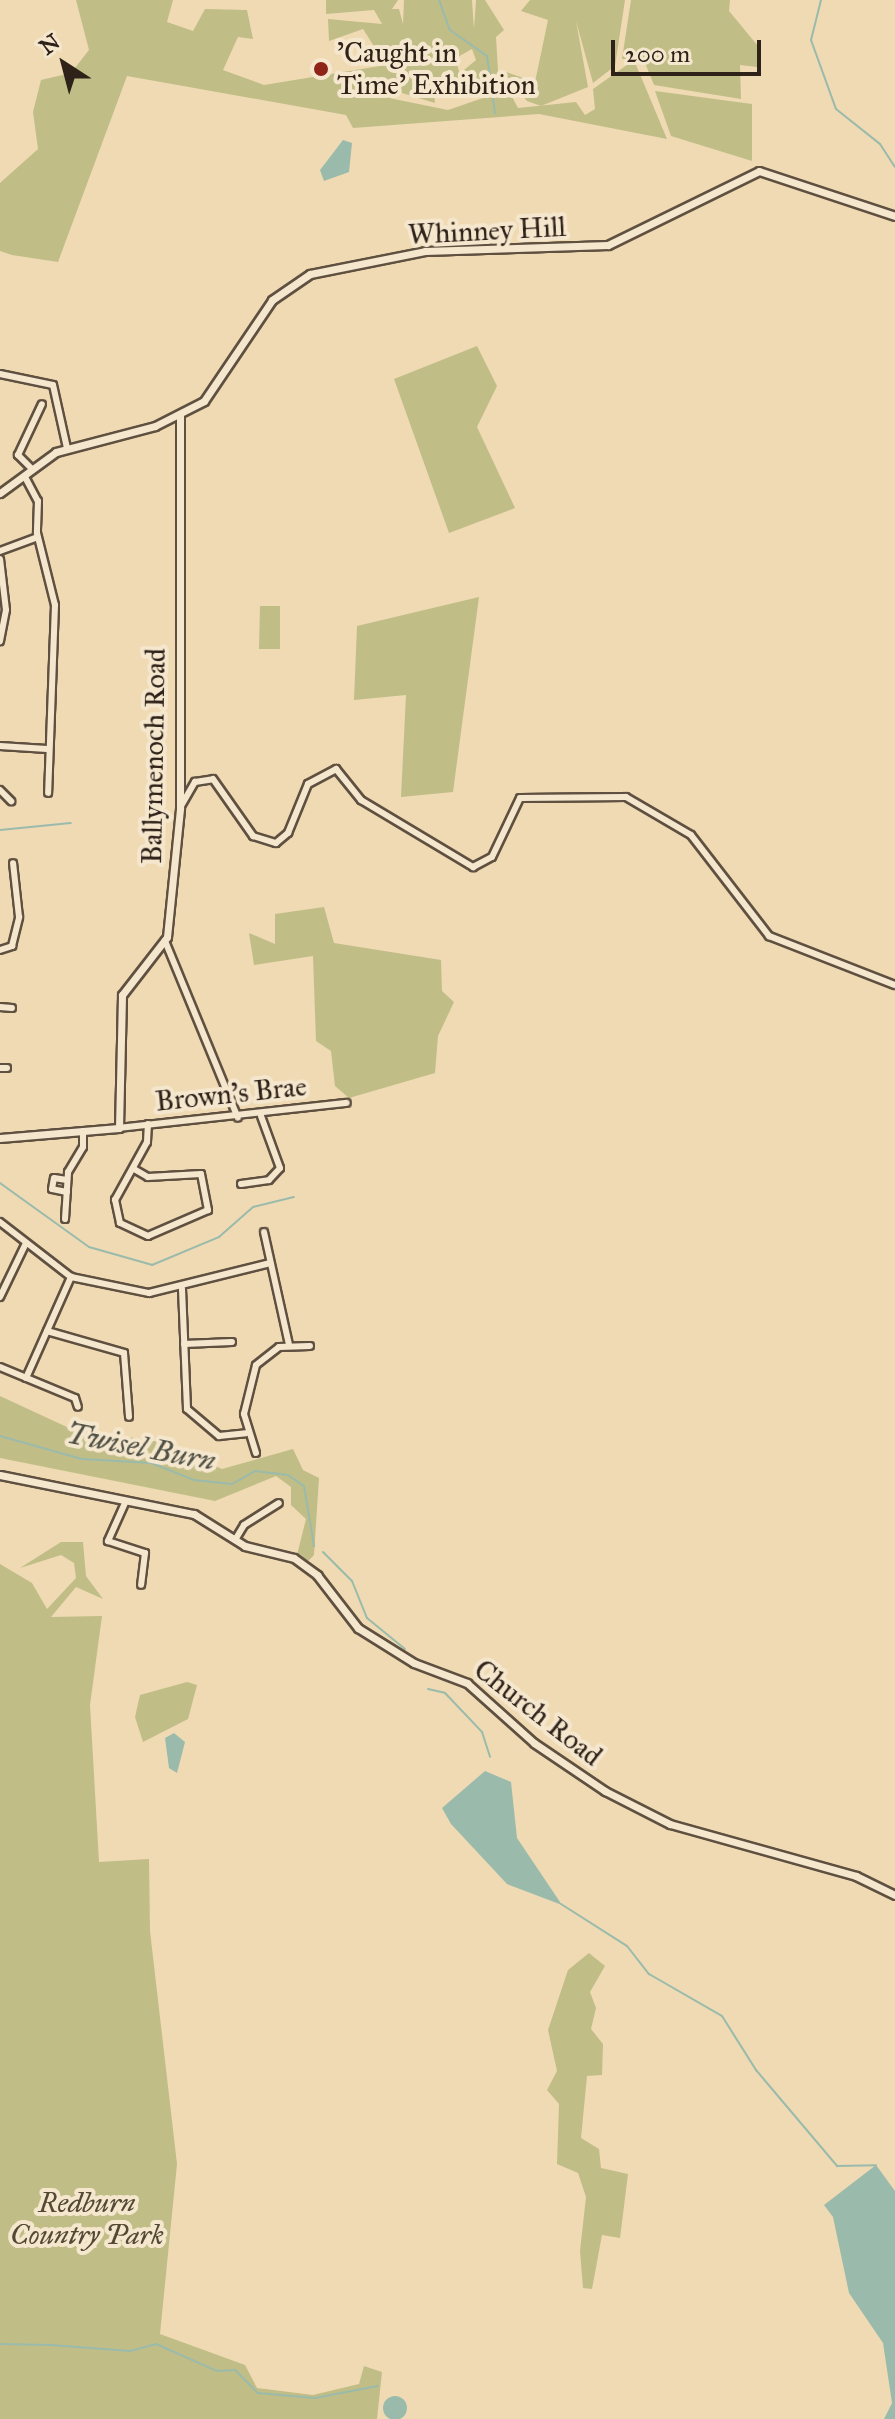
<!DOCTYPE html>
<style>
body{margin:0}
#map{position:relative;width:895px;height:2419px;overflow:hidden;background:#efdab3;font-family:"IM FELL Great Primer",serif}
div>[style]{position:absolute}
.green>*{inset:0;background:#c1bd87}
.water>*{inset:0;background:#9abbab}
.round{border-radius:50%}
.stream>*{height:2px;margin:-1px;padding:0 1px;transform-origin:1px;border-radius:1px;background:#9abbab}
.roads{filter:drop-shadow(2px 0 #5f5040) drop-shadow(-2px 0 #5f5040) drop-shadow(0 2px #5f5040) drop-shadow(0 -2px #5f5040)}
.minor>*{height:6px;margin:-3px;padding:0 3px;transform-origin:3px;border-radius:3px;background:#f5e7ce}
.tertiary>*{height:7px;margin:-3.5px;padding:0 3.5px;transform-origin:3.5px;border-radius:3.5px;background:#f5e7ce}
.dots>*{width:22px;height:22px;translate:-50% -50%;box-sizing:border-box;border:4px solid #f5e7ce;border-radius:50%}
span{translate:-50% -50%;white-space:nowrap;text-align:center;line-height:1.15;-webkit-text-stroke:8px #f5e7ce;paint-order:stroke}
.poi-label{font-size:28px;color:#2f2219}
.left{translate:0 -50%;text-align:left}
.street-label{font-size:28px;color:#2f2219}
.park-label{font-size:28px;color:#544934;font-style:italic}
.water-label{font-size:30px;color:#4f5045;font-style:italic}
.north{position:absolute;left:24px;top:24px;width:80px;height:80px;-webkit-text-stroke:6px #f5e7ce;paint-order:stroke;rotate:324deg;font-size:22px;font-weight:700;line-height:32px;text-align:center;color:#2f2219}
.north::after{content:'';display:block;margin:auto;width:28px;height:36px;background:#2f2219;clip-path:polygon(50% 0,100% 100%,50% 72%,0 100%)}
.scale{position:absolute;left:611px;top:40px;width:150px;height:36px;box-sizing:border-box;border:4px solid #2f2219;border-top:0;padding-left:10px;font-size:24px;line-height:28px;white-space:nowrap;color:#2f2219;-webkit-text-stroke:6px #f5e7ce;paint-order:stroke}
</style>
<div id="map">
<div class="green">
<i style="clip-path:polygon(76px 0,173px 0,167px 22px,193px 31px,205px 9px,247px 10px,253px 39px,238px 37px,223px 70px,264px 85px,386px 65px,363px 29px,329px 41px,328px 19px,382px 24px,374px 10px,326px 14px,326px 0,398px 0,392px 9px,399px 9px,403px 24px,404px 0,472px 0,474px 29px,476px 0,485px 0,504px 30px,496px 37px,498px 71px,490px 87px,479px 95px,468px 84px,464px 70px,476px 60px,472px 49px,456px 58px,437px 46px,457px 64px,464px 89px,434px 93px,435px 103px,402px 93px,396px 81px,389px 98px,448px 110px,483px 98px,502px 78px,518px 108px,576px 102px,585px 115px,595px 109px,593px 89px,634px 60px,667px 139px,539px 114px,353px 128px,346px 115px,127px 76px,58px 262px,12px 255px,0 251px,0 183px,38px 149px,33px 112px,41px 80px,71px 73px,89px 50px)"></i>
<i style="clip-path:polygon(530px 0,625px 0,615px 66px,593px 83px,576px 21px,588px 87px,541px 106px,527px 101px,503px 71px,535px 82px,548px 20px,521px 11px)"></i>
<i style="clip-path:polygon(631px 0,730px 0,729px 11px,758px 46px,757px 67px,740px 65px,741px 99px,654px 85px,643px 58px,622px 59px)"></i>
<i style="clip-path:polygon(655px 91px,752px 104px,752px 161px,671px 136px)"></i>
<i style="clip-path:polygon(477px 346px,497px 386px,477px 427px,515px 508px,449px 533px,394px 379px)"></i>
<i style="clip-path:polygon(479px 597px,453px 792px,401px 797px,406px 695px,354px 700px,357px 626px)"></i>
<i style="clip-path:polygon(260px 606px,280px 606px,280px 649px,259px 649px)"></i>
<i style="clip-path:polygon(324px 907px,334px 943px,441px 960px,442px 991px,454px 1002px,438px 1036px,435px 1073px,349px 1098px,335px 1086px,331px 1051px,316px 1041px,313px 956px,254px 965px,249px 933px,275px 944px,275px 914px)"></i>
<i style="clip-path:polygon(0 1396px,69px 1428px,161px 1442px,222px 1469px,293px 1449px,303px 1470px,319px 1478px,314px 1555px,308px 1561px,297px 1555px,306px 1519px,291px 1505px,291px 1487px,276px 1476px,215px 1501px,0 1458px)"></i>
<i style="clip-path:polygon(61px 1542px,83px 1542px,86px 1576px,103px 1599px,76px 1587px,51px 1617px,102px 1616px,90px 1705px,99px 1862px,149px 1859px,150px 1931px,177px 2164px,160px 2334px,245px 2365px,257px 2388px,313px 2395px,359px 2384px,364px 2366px,382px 2372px,377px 2419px,0 2419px,0 1564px,32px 1583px,47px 1609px,76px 1578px,74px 1563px,61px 1555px,20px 1568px)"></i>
<i style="clip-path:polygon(187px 1682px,197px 1685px,188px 1719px,143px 1742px,135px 1717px,140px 1695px)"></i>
<i style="clip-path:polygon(589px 1953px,605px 1966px,590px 1992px,596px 2008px,591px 2029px,603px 2044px,602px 2075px,587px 2076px,581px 2138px,599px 2149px,601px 2168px,628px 2174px,620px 2238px,602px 2235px,592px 2289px,583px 2288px,580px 2251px,586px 2197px,578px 2173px,557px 2164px,559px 2104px,547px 2090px,557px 2071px,548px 2030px,568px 1970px)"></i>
</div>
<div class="water">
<i style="clip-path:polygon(343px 140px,352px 143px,349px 172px,324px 181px,320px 170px)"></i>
<i style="clip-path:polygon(174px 1733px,185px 1742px,177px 1773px,169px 1768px,165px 1738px)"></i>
<i style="clip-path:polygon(485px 1771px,511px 1782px,517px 1838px,562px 1905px,507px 1884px,451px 1824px,442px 1808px)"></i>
<i style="clip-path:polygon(876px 2165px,895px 2191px,895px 2419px,884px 2419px,892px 2403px,883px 2343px,849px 2293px,833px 2217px,824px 2205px)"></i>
<i class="round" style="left:383px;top:2396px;width:24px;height:24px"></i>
</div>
<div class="stream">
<i style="left:439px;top:0;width:32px;rotate:70deg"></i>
<i style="left:450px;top:30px;width:45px;rotate:35.1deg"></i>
<i style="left:487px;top:56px;width:58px;rotate:82deg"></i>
<i style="left:821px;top:0;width:41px;rotate:104deg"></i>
<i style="left:811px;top:40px;width:73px;rotate:70.1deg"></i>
<i style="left:836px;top:109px;width:56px;rotate:38.5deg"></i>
<i style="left:880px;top:144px;width:27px;rotate:57deg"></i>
<i style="left:0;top:830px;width:71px;rotate:-5.6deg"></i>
<i style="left:0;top:1183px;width:110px;rotate:35.7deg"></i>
<i style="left:89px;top:1247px;width:66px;rotate:15.9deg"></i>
<i style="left:152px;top:1265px;width:73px;rotate:-22.7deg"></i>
<i style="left:219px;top:1237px;width:45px;rotate:-41.4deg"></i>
<i style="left:253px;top:1207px;width:42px;rotate:-13.7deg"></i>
<i style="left:0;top:1436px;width:85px;rotate:15.7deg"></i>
<i style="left:82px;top:1459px;width:69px;rotate:3.3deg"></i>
<i style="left:151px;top:1463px;width:46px;rotate:21.6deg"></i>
<i style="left:194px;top:1480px;width:38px;rotate:6deg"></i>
<i style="left:232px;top:1484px;width:26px;rotate:-29deg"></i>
<i style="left:255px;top:1471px;width:33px;rotate:7deg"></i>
<i style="left:288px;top:1475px;width:19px;rotate:35deg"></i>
<i style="left:304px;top:1486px;width:61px;rotate:80.5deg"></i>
<i style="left:323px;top:1552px;width:41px;rotate:45deg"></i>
<i style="left:352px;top:1581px;width:40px;rotate:68deg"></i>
<i style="left:367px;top:1618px;width:49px;rotate:39.2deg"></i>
<i style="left:428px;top:1689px;width:17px;rotate:13deg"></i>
<i style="left:445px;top:1693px;width:54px;rotate:46.5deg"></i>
<i style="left:482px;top:1732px;width:26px;rotate:72deg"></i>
<i style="left:561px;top:1904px;width:78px;rotate:32.5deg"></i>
<i style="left:627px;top:1946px;width:36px;rotate:52deg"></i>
<i style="left:649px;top:1974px;width:84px;rotate:29.9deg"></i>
<i style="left:722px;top:2016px;width:64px;rotate:57.8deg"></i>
<i style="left:756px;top:2070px;width:126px;rotate:49.8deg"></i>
<i style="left:837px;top:2166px;width:39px;rotate:-1deg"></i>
<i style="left:0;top:2344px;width:50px;rotate:1.1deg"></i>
<i style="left:51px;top:2345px;width:79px;rotate:4.3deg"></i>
<i style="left:130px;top:2351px;width:27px;rotate:-15deg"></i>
<i style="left:156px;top:2344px;width:67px;rotate:23.9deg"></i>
<i style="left:217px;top:2371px;width:18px;rotate:-3deg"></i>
<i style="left:235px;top:2370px;width:33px;rotate:45deg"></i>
<i style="left:258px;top:2393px;width:57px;rotate:5deg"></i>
<i style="left:315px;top:2398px;width:64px;rotate:-10.8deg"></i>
</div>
<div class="roads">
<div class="minor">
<i style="left:0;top:374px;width:54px;rotate:11.7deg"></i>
<i style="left:53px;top:385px;width:65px;rotate:77.5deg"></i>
<i style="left:32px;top:469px;width:20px;rotate:-135deg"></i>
<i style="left:18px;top:455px;width:56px;rotate:-64.8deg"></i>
<i style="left:25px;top:477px;width:27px;rotate:62deg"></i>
<i style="left:38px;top:501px;width:32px;rotate:92deg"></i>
<i style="left:37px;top:533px;width:74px;rotate:76deg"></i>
<i style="left:55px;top:605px;width:188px;rotate:92.1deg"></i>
<i style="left:0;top:551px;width:40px;rotate:-20.2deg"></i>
<i style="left:0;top:559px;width:51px;rotate:83.3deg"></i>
<i style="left:6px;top:610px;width:32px;rotate:101deg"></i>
<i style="left:0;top:746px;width:47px;rotate:3.7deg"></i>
<i style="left:0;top:790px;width:16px;rotate:45deg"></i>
<i style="left:181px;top:806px;width:28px;rotate:-60deg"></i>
<i style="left:195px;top:782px;width:18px;rotate:-9deg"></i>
<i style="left:213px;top:779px;width:70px;rotate:54.9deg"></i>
<i style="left:253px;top:836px;width:24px;rotate:17deg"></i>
<i style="left:276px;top:843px;width:16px;rotate:-40deg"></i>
<i style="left:288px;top:833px;width:53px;rotate:-67.8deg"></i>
<i style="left:308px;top:784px;width:32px;rotate:-28deg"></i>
<i style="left:336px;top:769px;width:40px;rotate:51deg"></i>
<i style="left:361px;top:800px;width:131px;rotate:30.9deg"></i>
<i style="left:473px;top:867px;width:21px;rotate:-28deg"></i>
<i style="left:492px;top:857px;width:65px;rotate:-64.6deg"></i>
<i style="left:520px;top:798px;width:106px;rotate:-0.5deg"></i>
<i style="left:626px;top:797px;width:75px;rotate:30.3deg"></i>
<i style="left:691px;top:835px;width:128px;rotate:52.3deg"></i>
<i style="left:769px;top:936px;width:135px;rotate:21.3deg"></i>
<i style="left:165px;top:941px;width:191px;rotate:67.6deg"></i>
<i style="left:0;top:950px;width:13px;rotate:-18deg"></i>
<i style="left:12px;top:946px;width:30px;rotate:-76deg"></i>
<i style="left:19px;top:917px;width:54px;rotate:-96.3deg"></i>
<i style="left:0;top:1007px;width:12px;rotate:5deg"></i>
<i style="left:0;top:1068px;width:7px"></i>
<i style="left:119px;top:1128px;width:229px;rotate:-6.3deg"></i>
<i style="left:134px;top:1169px;width:16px;rotate:30deg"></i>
<i style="left:148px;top:1177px;width:53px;rotate:-3.2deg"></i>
<i style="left:201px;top:1174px;width:37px;rotate:79deg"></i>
<i style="left:208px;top:1210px;width:65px;rotate:156.6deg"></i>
<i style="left:148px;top:1236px;width:31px;rotate:-155deg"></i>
<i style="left:120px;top:1223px;width:24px;rotate:-102deg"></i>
<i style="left:115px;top:1200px;width:66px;rotate:-61.1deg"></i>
<i style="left:147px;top:1142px;width:18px;rotate:-87deg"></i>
<i style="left:241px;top:1184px;width:28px;rotate:-8deg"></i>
<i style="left:269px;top:1180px;width:16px;rotate:-47deg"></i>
<i style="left:280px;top:1168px;width:55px;rotate:-110.1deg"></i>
<i style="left:67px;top:1192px;width:15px;rotate:-169deg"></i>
<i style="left:52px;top:1189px;width:11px;rotate:-80deg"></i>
<i style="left:54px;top:1178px;width:13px;rotate:9deg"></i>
<i style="left:65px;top:1219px;width:47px;rotate:-86.3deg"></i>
<i style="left:68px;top:1172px;width:29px;rotate:-59deg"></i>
<i style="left:83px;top:1147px;width:16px;rotate:-90deg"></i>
<i style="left:0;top:1222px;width:90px;rotate:37.8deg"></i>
<i style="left:71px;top:1277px;width:80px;rotate:11.6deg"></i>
<i style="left:149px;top:1293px;width:125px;rotate:-13.9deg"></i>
<i style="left:264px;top:1232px;width:116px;rotate:77.5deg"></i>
<i style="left:182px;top:1289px;width:120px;rotate:87.6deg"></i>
<i style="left:187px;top:1409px;width:42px;rotate:40.2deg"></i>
<i style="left:219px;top:1436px;width:27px;rotate:-6deg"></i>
<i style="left:0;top:1297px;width:60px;rotate:-64.3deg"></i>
<i style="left:47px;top:1331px;width:80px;rotate:15.9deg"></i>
<i style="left:124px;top:1353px;width:64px;rotate:85.5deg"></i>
<i style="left:184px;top:1344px;width:48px;rotate:-2.4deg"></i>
<i style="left:0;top:1367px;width:81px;rotate:22.5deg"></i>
<i style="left:75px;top:1398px;width:9px;rotate:72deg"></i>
<i style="left:26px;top:1378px;width:111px;rotate:-66deg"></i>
<i style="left:256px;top:1453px;width:41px;rotate:-107.1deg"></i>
<i style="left:244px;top:1414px;width:50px;rotate:-76.2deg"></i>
<i style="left:256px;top:1365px;width:29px;rotate:-38deg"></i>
<i style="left:279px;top:1347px;width:31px;rotate:-2deg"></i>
<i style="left:125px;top:1503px;width:42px;rotate:114.1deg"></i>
<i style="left:108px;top:1541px;width:39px;rotate:18deg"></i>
<i style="left:145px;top:1553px;width:32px;rotate:97deg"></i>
<i style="left:235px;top:1540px;width:17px;rotate:-59deg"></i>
<i style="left:244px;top:1525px;width:41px;rotate:-32.2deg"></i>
</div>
<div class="tertiary">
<i style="left:0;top:493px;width:69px;rotate:-36.2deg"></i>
<i style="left:56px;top:452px;width:102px;rotate:-14.7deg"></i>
<i style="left:155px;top:426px;width:55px;rotate:-27deg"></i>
<i style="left:204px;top:401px;width:122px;rotate:-56deg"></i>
<i style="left:272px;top:300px;width:46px;rotate:-34.4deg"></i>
<i style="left:310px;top:274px;width:117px;rotate:-11.3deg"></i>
<i style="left:425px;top:251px;width:183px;rotate:-1.9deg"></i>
<i style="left:608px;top:245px;width:168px;rotate:-26.1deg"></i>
<i style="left:759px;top:171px;width:143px;rotate:18.3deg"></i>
<i style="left:0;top:1138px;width:119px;rotate:-4.8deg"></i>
<i style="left:119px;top:1128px;width:133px;rotate:-88.7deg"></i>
<i style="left:122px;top:995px;width:73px;rotate:-52.2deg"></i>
<i style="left:167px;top:937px;width:130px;rotate:-84.2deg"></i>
<i style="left:180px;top:808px;width:393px;rotate:-90deg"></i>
<i style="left:0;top:1475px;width:198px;rotate:11.4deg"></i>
<i style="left:194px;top:1514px;width:60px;rotate:32.1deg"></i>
<i style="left:245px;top:1546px;width:50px;rotate:13.8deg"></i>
<i style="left:294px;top:1558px;width:29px;rotate:36deg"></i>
<i style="left:317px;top:1575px;width:67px;rotate:52.3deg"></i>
<i style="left:358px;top:1628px;width:66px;rotate:32deg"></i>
<i style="left:414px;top:1663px;width:57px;rotate:20.7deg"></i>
<i style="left:467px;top:1683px;width:90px;rotate:41.8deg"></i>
<i style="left:534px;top:1743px;width:86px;rotate:34.1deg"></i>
<i style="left:605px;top:1791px;width:73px;rotate:26.9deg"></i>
<i style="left:670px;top:1824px;width:193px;rotate:15.6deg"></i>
<i style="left:856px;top:1876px;width:43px;rotate:26deg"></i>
</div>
</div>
<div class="dots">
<i style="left:321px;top:69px;background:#8f2418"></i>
</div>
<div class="poi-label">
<span class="left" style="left:337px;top:69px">'Caught in<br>Time' Exhibition</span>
</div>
<div class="street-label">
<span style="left:487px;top:231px;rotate:-3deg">Whinney Hill</span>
<span style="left:154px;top:756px;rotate:-89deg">Ballymenoch Road</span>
<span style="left:231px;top:1094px;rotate:-6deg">Brown's Brae</span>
<span style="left:538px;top:1713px;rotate:38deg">Church Road</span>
</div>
<div class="park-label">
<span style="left:87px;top:2219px">Redburn<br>Country Park</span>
</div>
<div class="water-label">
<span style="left:141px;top:1447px;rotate:11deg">Twisel Burn</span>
</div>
<div class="north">N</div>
<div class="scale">200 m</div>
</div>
